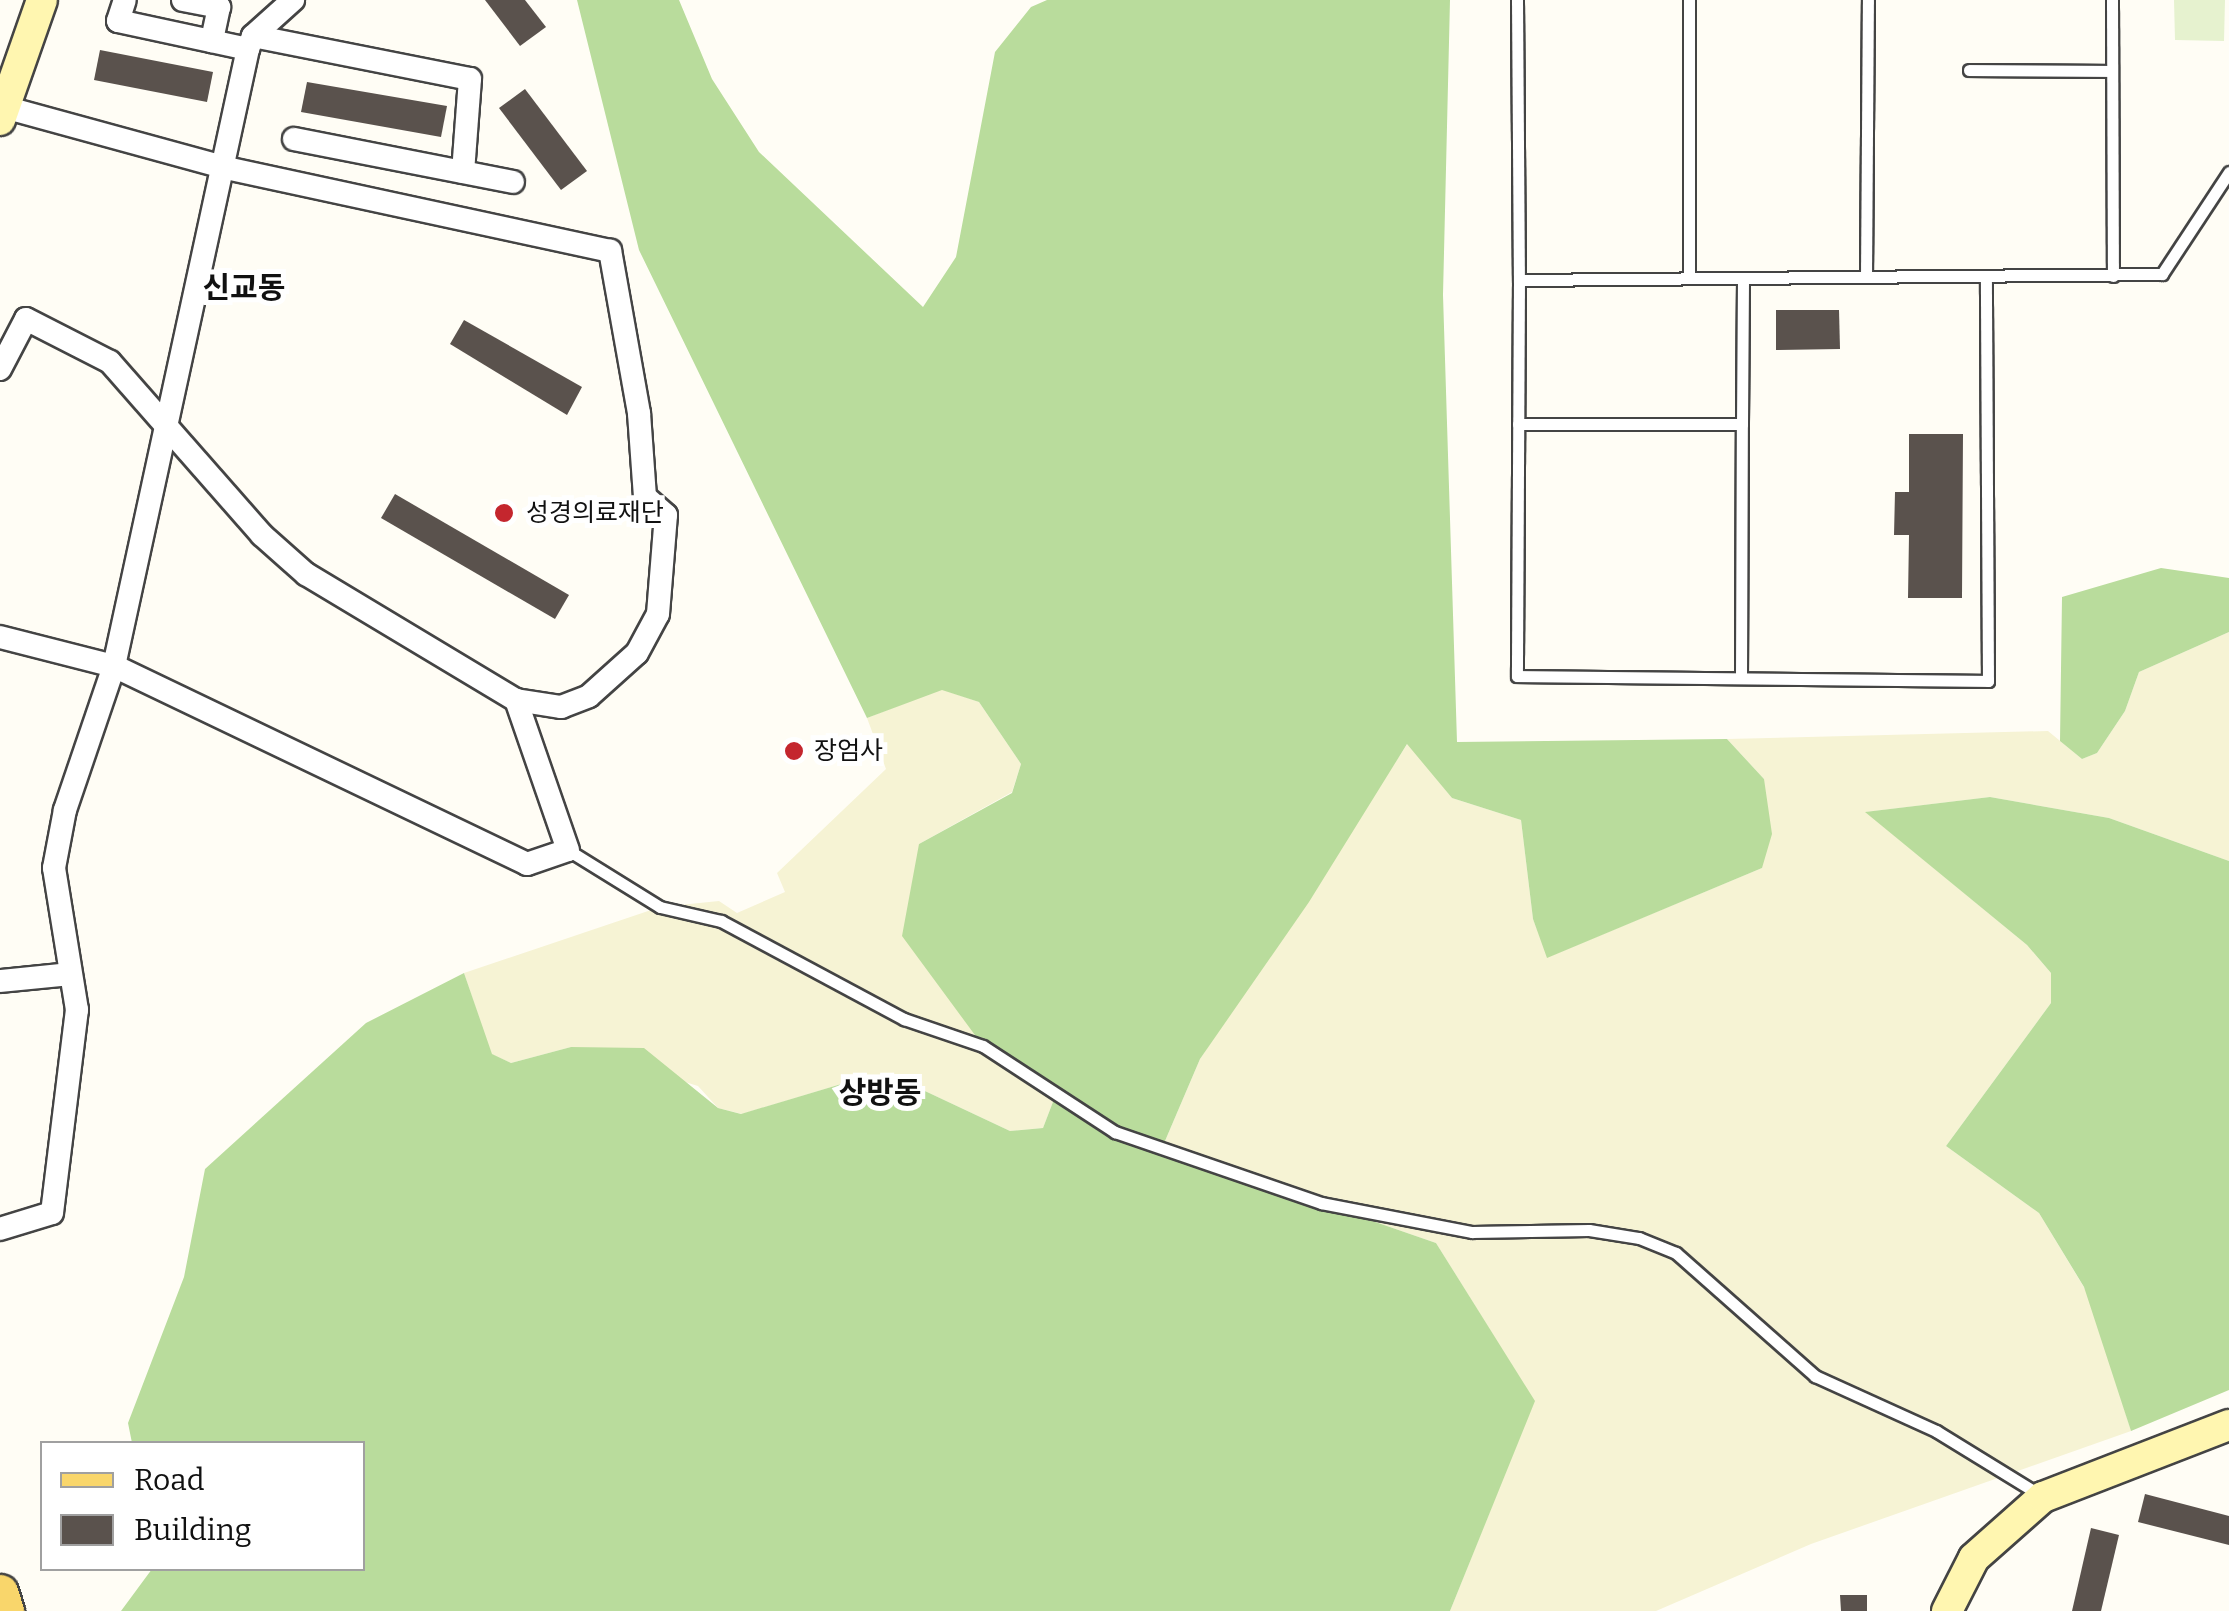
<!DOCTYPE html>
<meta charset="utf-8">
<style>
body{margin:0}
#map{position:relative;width:2229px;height:1611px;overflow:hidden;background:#fffdf5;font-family:Bitter,"Noto Sans KR",serif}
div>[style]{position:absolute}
.farmland>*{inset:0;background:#f6f3d4}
.forest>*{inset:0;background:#b9dc9c}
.pitch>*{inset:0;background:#e6f2cf}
.building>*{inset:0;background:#5a524d}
.roads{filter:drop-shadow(2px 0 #444) drop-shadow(-2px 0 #444) drop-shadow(0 2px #444) drop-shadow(0 -2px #444)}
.lane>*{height:11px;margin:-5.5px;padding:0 5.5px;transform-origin:5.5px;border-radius:5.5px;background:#fff}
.street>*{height:22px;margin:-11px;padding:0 11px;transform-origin:11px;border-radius:11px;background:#fff}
.secondary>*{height:30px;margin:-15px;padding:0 15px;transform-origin:15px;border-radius:15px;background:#fff6b0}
.primary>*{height:35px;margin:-17.5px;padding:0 17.5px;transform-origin:17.5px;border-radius:17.5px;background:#f9d66b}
.dots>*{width:28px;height:28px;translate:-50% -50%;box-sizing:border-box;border:5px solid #fff;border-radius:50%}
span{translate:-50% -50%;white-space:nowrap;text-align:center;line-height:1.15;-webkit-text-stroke:10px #fff;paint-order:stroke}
.poi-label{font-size:25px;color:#111}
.left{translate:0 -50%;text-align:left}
.quarter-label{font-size:30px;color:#111;font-weight:700}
.legend{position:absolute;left:40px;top:1441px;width:325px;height:130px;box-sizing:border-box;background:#fff;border:2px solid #a0a0a0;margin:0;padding:12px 18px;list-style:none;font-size:30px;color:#111}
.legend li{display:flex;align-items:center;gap:20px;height:50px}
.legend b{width:50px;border:2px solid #a0a0a0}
</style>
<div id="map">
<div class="farmland">
<i style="clip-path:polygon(2229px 632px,2229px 861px,2109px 818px,1990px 797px,1866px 812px,2027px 945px,2051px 973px,2051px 1003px,1946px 1146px,2039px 1213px,2091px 1299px,2131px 1431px,1811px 1544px,1656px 1611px,1450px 1611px,1534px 1401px,1436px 1243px,1162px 1148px,1200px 1059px,1408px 743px,1452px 798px,1521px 820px,1533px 919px,1548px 957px,1762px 868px,1764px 779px,1727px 739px,2048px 731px,2082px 759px,2097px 753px,2125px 711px,2139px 672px)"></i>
<i style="clip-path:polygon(941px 689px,979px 702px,1021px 764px,1012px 792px,919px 844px,1056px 1094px,1043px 1128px,1010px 1131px,910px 1084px,848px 1082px,742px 1114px,718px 1108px,698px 1086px,571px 1047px,511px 1063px,491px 1054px,464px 973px,660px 907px,719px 901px,737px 913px,785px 892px,777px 873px,886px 769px,867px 718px)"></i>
</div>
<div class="forest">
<i style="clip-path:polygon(577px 0,679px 0,712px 79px,759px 152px,923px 307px,956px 257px,995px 52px,1031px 7px,1047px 0,1450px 0,1443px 295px,1457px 742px,1727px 739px,1764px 779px,1772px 834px,1762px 868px,1547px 958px,1533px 919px,1521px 820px,1452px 798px,1407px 744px,1309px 902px,1200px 1059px,1162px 1148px,1436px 1243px,1535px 1401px,1450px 1611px,121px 1611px,152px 1569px,362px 1568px,362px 1444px,132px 1443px,128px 1423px,184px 1277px,205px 1169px,366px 1023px,464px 973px,492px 1054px,511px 1063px,571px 1047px,644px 1048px,718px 1108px,741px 1114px,848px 1082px,910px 1084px,1010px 1131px,1043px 1128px,1056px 1094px,983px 1046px,902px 936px,919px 844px,1012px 793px,1021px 764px,979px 702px,942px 690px,867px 718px,639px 250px)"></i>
<i style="clip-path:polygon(2161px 568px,2229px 578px,2229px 632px,2139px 672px,2125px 711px,2097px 753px,2082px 759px,2060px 741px,2062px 597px)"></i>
<i style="clip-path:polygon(1990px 797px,2109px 818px,2229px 861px,2229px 1390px,2131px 1431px,2084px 1287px,2039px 1213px,1946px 1146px,2051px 1003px,2051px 973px,2027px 945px,1865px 812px)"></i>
</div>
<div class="pitch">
<i style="clip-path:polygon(2174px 0,2225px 0,2224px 41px,2175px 40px)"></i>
</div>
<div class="building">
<i style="clip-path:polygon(485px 0,525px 0,546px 27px,520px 46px)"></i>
<i style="clip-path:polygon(100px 50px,213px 72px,207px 102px,94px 80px)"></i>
<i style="clip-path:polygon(307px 82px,447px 106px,441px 137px,301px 112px)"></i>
<i style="clip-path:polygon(525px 89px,587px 171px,561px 190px,499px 108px)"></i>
<i style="clip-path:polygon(1776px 310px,1839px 310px,1840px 349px,1776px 350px)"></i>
<i style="clip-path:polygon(464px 320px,582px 387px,567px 415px,450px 344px)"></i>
<i style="clip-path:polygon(1909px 434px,1963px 434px,1962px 598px,1908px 598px,1909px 535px,1894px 535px,1895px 492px,1909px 492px)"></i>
<i style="clip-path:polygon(395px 494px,569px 595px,555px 619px,381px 518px)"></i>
<i style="clip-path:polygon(2145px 1494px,2229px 1516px,2229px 1545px,2138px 1522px)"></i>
<i style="clip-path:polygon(2091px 1528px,2119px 1535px,2101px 1611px,2072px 1611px)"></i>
<i style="clip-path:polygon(1840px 1595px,1867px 1595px,1867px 1611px,1841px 1611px)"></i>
</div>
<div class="roads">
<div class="lane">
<i style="left:1517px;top:0;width:280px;rotate:89.6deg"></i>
<i style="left:1519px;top:280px;width:643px;rotate:-0.53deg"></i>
<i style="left:2162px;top:274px;width:122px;rotate:-56.7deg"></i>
<i style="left:1689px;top:0;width:278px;rotate:90deg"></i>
<i style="left:2112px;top:0;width:276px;rotate:89.8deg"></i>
<i style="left:1969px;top:70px;width:143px;rotate:0.4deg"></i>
<i style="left:1866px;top:277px;width:277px;rotate:-89.6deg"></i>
<i style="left:1519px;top:280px;width:396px;rotate:90.3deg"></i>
<i style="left:1517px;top:676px;width:471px;rotate:0.6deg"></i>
<i style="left:1988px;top:681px;width:405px;rotate:-90.3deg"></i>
<i style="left:1518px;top:424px;width:224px"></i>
<i style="left:1742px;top:424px;width:146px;rotate:-89.6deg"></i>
<i style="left:1741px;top:678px;width:254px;rotate:-89.8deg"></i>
<i style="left:568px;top:850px;width:108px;rotate:31.8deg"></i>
<i style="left:660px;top:907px;width:63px;rotate:12.9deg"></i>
<i style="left:721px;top:921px;width:208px;rotate:28.2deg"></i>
<i style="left:904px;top:1019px;width:83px;rotate:18.9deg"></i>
<i style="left:983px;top:1046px;width:158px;rotate:33.1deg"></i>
<i style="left:1115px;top:1132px;width:218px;rotate:19deg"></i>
<i style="left:1321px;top:1203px;width:154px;rotate:10.9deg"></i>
<i style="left:1472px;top:1232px;width:117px;rotate:-1deg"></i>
<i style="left:1589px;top:1230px;width:51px;rotate:9.1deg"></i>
<i style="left:1639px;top:1238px;width:40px;rotate:22deg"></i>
<i style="left:1676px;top:1253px;width:186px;rotate:41.5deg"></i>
<i style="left:1815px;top:1376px;width:133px;rotate:24.4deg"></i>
<i style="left:1936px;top:1431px;width:122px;rotate:31.6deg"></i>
</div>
<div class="street">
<i style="left:183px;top:0;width:37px;rotate:11deg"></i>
<i style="left:219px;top:7px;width:35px;rotate:102deg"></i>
<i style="left:253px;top:36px;width:54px;rotate:-42deg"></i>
<i style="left:248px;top:49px;width:14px;rotate:-69deg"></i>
<i style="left:253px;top:36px;width:221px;rotate:11.2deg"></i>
<i style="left:470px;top:79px;width:93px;rotate:94.3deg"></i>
<i style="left:294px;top:139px;width:223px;rotate:11.1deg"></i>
<i style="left:0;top:369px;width:56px;rotate:-62.5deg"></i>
<i style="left:26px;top:319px;width:94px;rotate:27.1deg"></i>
<i style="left:110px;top:362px;width:230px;rotate:48.7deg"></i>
<i style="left:262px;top:535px;width:59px;rotate:41.6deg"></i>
<i style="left:306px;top:574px;width:245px;rotate:31deg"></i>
<i style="left:516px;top:700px;width:46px;rotate:8.8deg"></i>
<i style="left:561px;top:707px;width:30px;rotate:-21deg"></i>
<i style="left:589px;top:696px;width:64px;rotate:-41.9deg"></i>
<i style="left:637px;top:653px;width:44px;rotate:-61.7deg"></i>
<i style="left:658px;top:614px;width:99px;rotate:-85.4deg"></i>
<i style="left:666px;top:515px;width:28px;rotate:-139deg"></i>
<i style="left:645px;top:497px;width:84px;rotate:-94.1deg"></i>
<i style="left:639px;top:413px;width:165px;rotate:-100.1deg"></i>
<i style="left:610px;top:251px;width:396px;rotate:-167.8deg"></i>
<i style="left:223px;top:167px;width:227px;rotate:-164.7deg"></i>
<i style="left:0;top:637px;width:118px;rotate:14.3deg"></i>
<i style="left:114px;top:666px;width:458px;rotate:25.6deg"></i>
<i style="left:527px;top:864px;width:43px;rotate:-18.9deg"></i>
<i style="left:568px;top:850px;width:159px;rotate:-109.1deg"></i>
<i style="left:0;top:981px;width:70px;rotate:-5.7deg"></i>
<i style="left:0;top:1229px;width:54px;rotate:-17.1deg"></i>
<i style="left:52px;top:1213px;width:205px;rotate:-83deg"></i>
<i style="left:77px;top:1010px;width:144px;rotate:-99.2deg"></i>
<i style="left:54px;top:868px;width:59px;rotate:-79.3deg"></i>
<i style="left:65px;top:810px;width:152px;rotate:-71.2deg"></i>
<i style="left:114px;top:666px;width:631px;rotate:-77.75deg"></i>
<i style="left:248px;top:49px;width:133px;rotate:-167.8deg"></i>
<i style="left:118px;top:21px;width:22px;rotate:-72deg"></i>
</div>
<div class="secondary">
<i style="left:0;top:120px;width:127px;rotate:-70.7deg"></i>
<i style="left:1947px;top:1611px;width:59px;rotate:-63deg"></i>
<i style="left:1974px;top:1558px;width:92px;rotate:-41.5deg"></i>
<i style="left:2043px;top:1497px;width:199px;rotate:-21.2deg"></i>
</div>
<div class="primary">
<i style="left:0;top:1592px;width:20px;rotate:72deg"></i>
</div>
</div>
<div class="dots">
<i style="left:504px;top:513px;background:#c4262e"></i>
<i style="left:794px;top:751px;background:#c4262e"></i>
</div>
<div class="poi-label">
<span class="left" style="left:526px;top:513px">성경의료재단</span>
<span class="left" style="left:814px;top:751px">장엄사</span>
</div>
<div class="quarter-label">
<span style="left:244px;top:288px">신교동</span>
<span style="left:880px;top:1093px">상방동</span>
</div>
<ul class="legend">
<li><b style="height:12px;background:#f9d66b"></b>Road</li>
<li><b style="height:28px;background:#5a524d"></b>Building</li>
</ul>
</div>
